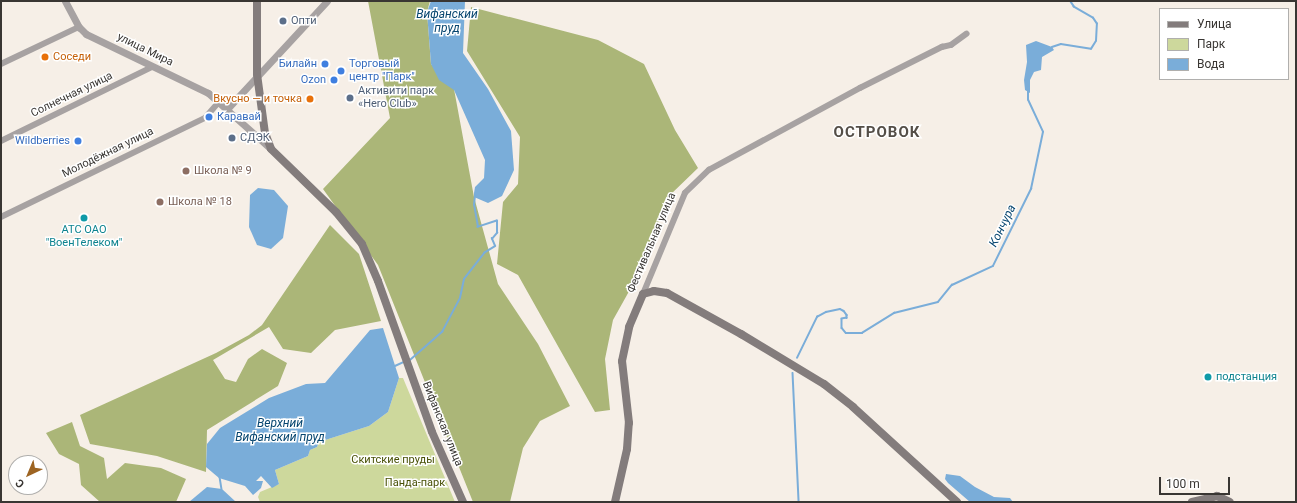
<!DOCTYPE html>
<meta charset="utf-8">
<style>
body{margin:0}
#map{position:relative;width:1297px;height:503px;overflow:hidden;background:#f6efe7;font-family:Roboto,sans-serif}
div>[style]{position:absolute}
.green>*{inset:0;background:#cdd89c}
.forest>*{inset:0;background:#abb678}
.water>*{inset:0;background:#7aadd9}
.stream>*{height:1.5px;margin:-0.75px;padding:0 0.75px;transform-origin:0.75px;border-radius:0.75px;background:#7aadd9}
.minor>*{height:5.5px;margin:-2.75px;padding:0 2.75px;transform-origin:2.75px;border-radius:2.75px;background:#a7a2a2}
.tertiary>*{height:7px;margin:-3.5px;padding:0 3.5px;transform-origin:3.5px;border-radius:3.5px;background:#a7a2a2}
.secondary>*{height:8px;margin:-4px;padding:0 4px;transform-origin:4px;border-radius:4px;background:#837c7c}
.dots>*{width:11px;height:11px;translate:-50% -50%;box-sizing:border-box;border:2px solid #fff;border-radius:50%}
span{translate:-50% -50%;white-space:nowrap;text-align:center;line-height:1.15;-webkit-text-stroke:3px #fff;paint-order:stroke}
.service-label{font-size:11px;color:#4e5e75}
.left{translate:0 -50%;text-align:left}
.street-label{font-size:11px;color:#393633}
.food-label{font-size:11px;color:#c56008}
.right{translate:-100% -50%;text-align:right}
.shop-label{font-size:11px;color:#366cbe}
.education-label{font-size:11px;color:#785e54}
.culture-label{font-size:11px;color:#0d838f}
.park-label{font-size:11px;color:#485005}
.water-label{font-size:12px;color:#06456f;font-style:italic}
.district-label{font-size:15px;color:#544e47;font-weight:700;letter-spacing:1px}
.frame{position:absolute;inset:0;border:2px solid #393633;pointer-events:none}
.legend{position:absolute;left:1159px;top:8px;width:130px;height:72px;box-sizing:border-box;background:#fff;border:1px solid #b0afad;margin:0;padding:5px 7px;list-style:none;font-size:12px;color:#393633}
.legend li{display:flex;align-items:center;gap:8px;height:20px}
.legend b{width:20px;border:1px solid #b0afad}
.north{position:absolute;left:8px;top:455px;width:40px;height:40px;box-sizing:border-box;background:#fff;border:1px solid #b0afad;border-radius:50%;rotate:224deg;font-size:11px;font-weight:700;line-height:16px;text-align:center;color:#393633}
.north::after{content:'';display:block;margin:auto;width:14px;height:18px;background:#9d6422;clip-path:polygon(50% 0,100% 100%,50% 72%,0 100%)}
.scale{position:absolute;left:1159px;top:477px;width:71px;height:18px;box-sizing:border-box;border:2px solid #393633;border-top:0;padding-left:5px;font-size:12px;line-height:14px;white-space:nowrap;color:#393633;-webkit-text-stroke:3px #fff;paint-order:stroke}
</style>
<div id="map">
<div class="green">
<i style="clip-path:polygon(399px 378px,403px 378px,455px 502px,260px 502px,258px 497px,260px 492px,279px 484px,275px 470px,308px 456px,310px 450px,317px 447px,319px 442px,369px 426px,388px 412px)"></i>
</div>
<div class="forest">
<i style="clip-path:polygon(368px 1px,430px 1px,427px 12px,431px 64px,454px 89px,474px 197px,498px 284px,538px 344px,570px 406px,540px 421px,523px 448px,510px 502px,473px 502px,378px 265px,323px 189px,390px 118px)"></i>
<i style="clip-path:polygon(471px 7px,598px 40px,644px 64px,675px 130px,698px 168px,669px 196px,632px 286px,613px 320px,605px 359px,610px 410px,595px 412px,518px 275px,497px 264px,503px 202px,518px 184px,520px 137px,467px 51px)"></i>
<i style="clip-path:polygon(330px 225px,359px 254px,381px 321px,335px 330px,311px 353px,283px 349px,269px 327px,213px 360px,225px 379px,236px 382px,248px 359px,262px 349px,287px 363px,278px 386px,207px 430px,206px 472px,157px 456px,90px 444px,80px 415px,216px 353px,249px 335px,262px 325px)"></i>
<i style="clip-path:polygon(72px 422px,80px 446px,104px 458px,107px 479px,125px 463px,161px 468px,186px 479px,176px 502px,100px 502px,81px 485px,79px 464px,59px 454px,46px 433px)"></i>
</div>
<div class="water">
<i style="clip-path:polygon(431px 1px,465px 1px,463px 53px,488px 89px,511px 131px,514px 170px,502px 196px,488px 203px,474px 197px,474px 193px,475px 187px,484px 178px,485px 160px,454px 90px,439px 80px,431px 64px,427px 12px)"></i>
<i style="clip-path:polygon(1036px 41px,1052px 47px,1054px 50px,1042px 57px,1041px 70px,1034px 72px,1030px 80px,1030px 93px,1025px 90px,1024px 80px,1027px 62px,1026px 45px)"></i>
<i style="clip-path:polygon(258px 188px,274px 190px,288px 206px,283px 238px,271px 249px,257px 245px,249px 227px,250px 195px)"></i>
<i style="clip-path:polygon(383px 328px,399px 378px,388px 412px,369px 426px,319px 442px,317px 447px,310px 450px,308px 456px,275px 470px,279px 484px,272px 488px,261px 476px,256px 481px,263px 481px,261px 488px,253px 495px,245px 486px,219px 478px,206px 467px,207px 444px,220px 428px,269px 398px,306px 384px,325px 383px,370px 330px)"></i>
<i style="clip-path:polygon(946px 474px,960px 476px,975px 487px,994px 497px,1010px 498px,1013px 502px,970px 502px,948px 483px,945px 479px)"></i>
<i style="clip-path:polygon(207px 487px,222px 489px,236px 502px,189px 502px)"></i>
</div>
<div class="stream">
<i style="left:1052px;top:47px;width:9px;rotate:-18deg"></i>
<i style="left:1061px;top:44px;width:30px;rotate:9deg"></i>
<i style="left:1091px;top:49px;width:9px;rotate:-58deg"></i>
<i style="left:1096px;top:41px;width:17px;rotate:-87deg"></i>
<i style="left:1097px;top:24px;width:7px;rotate:-124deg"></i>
<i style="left:1093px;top:18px;width:22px;rotate:-150deg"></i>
<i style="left:1074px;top:7px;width:7px;rotate:-124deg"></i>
<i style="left:797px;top:358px;width:46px;rotate:-64deg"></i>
<i style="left:817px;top:317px;width:10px;rotate:-29deg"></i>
<i style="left:826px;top:312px;width:14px;rotate:-12deg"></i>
<i style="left:840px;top:309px;width:4px;rotate:27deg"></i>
<i style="left:844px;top:311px;width:5px;rotate:53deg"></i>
<i style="left:847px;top:315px;width:3px;rotate:90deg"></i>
<i style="left:847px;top:318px;width:5px;rotate:169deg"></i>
<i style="left:842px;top:319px;width:9px;rotate:90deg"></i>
<i style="left:842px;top:328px;width:6px;rotate:51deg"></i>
<i style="left:846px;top:333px;width:16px"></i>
<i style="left:862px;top:333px;width:38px;rotate:-32deg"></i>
<i style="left:894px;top:313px;width:45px;rotate:-14deg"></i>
<i style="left:938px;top:302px;width:22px;rotate:-51deg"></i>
<i style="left:952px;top:285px;width:45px;rotate:-24.9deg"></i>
<i style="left:993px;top:266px;width:86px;rotate:-63.7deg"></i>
<i style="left:1031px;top:189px;width:58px;rotate:-78.1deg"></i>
<i style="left:1043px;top:132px;width:35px;rotate:-115deg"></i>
<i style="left:1028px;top:100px;width:10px;rotate:-90deg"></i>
<i style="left:410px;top:360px;width:43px;rotate:-41.2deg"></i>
<i style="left:442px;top:332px;width:38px;rotate:-62deg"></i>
<i style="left:460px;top:298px;width:19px;rotate:-78deg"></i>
<i style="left:464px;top:279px;width:33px;rotate:-52deg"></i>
<i style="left:484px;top:253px;width:13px;rotate:-32deg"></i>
<i style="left:495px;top:246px;width:8px;rotate:-113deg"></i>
<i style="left:492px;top:239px;width:8px;rotate:-50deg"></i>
<i style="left:497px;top:233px;width:12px;rotate:-90deg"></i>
<i style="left:497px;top:221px;width:20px;rotate:162deg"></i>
<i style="left:478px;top:227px;width:22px;rotate:-100deg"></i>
<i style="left:474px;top:205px;width:9px;rotate:-84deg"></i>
<i style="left:395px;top:366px;width:10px;rotate:-24deg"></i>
<i style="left:793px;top:373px;width:129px;rotate:87.3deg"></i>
<i style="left:220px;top:477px;width:12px;rotate:81deg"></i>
</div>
<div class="minor">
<i style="left:1px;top:64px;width:86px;rotate:-25.4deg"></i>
<i style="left:1px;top:141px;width:168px;rotate:-26.1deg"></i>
<i style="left:1px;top:217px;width:227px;rotate:-25.9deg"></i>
<i style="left:205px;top:118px;width:21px;rotate:-49deg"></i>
<i style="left:643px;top:294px;width:109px;rotate:-67.4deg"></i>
<i style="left:685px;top:193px;width:33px;rotate:-44deg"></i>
<i style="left:709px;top:170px;width:172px;rotate:-28.5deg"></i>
<i style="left:860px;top:88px;width:92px;rotate:-26.6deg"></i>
<i style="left:942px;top:47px;width:9px;rotate:-13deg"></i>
<i style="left:951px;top:45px;width:19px;rotate:-36deg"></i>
</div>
<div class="tertiary">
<i style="left:65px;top:1px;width:30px;rotate:62deg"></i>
<i style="left:79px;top:27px;width:10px;rotate:45deg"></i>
<i style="left:86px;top:34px;width:136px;rotate:25.8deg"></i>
<i style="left:208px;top:93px;width:84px;rotate:41.6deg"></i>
<i style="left:227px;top:109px;width:147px;rotate:-47.2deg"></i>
</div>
<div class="secondary">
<i style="left:257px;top:1px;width:73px;rotate:90deg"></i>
<i style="left:257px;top:74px;width:60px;rotate:82.3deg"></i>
<i style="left:265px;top:133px;width:17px;rotate:69deg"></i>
<i style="left:271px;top:149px;width:91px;rotate:44.1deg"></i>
<i style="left:336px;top:212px;width:41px;rotate:50.9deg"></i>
<i style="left:362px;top:244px;width:40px;rotate:66.6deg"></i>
<i style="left:378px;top:281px;width:160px;rotate:70.3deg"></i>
<i style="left:432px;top:432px;width:77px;rotate:66.1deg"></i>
<i style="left:615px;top:502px;width:54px;rotate:-77.2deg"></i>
<i style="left:627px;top:449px;width:26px;rotate:-86deg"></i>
<i style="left:629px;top:423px;width:62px;rotate:-96.4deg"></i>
<i style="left:622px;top:361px;width:35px;rotate:-78deg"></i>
<i style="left:629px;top:327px;width:36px;rotate:-67deg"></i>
<i style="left:643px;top:294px;width:11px;rotate:-15deg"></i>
<i style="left:654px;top:291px;width:13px;rotate:9deg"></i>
<i style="left:667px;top:293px;width:85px;rotate:29deg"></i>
<i style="left:741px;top:334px;width:97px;rotate:31.1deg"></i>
<i style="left:824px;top:384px;width:37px;rotate:38deg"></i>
<i style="left:853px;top:407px;width:141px;rotate:42.4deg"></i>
<i style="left:1192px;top:502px;width:26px;rotate:-13deg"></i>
<i style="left:1217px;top:496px;width:14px;rotate:25deg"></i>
</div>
<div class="dots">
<i style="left:283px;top:21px;background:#5c6f8a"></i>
<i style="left:45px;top:57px;background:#e8710a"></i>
<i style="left:325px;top:64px;background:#3f7fe0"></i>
<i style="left:341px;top:71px;background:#3f7fe0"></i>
<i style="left:334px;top:80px;background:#3f7fe0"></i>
<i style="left:350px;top:98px;background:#5c6f8a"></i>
<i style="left:310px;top:99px;background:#e8710a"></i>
<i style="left:209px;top:117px;background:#3f7fe0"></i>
<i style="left:232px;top:138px;background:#5c6f8a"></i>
<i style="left:78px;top:141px;background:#3f7fe0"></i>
<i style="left:186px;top:171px;background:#8d6e63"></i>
<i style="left:160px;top:202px;background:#8d6e63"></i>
<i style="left:84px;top:218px;background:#0f9aa8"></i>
<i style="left:1208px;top:377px;background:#0f9aa8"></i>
</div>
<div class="service-label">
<span class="left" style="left:291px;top:21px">Опти</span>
<span class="left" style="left:358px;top:98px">Активити парк<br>«Hero Club»</span>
<span class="left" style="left:240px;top:138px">СДЭК</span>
</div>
<div class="street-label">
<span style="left:145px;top:50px;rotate:26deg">улица Мира</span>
<span style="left:72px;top:95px;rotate:-26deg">Солнечная улица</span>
<span style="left:108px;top:153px;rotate:-26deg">Молодёжная улица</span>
<span style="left:652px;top:243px;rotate:-67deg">Фестивальная улица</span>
<span style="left:442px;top:424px;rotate:68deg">Вифанская улица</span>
</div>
<div class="food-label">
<span class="left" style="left:53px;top:57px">Соседи</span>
<span class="right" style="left:302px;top:99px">Вкусно — и точка</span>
</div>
<div class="shop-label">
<span class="right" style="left:317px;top:64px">Билайн</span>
<span class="left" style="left:349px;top:71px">Торговый<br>центр "Парк"</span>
<span class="right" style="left:326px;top:80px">Ozon</span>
<span class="left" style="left:217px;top:117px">Каравай</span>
<span class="right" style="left:70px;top:141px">Wildberries</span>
</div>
<div class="education-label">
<span class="left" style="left:194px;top:171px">Школа № 9</span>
<span class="left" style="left:168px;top:202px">Школа № 18</span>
</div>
<div class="culture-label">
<span style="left:84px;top:237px">АТС ОАО<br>"ВоенТелеком"</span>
<span class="left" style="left:1216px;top:377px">подстанция</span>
</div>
<div class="park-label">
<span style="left:393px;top:460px">Скитские пруды</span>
<span style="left:415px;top:483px">Панда-парк</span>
</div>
<div class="water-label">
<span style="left:447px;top:22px">Вифанский<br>пруд</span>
<span style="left:1003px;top:226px;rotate:-64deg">Кончура</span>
<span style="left:280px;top:431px">Верхний<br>Вифанский пруд</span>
</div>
<div class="district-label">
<span style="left:877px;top:133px">ОСТРОВОК</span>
</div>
<div class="frame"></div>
<ul class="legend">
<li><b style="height:5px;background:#837c7c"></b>Улица</li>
<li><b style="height:11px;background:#cdd89c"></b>Парк</li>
<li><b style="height:11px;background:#7aadd9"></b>Вода</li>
</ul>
<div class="north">С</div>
<div class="scale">100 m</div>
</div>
